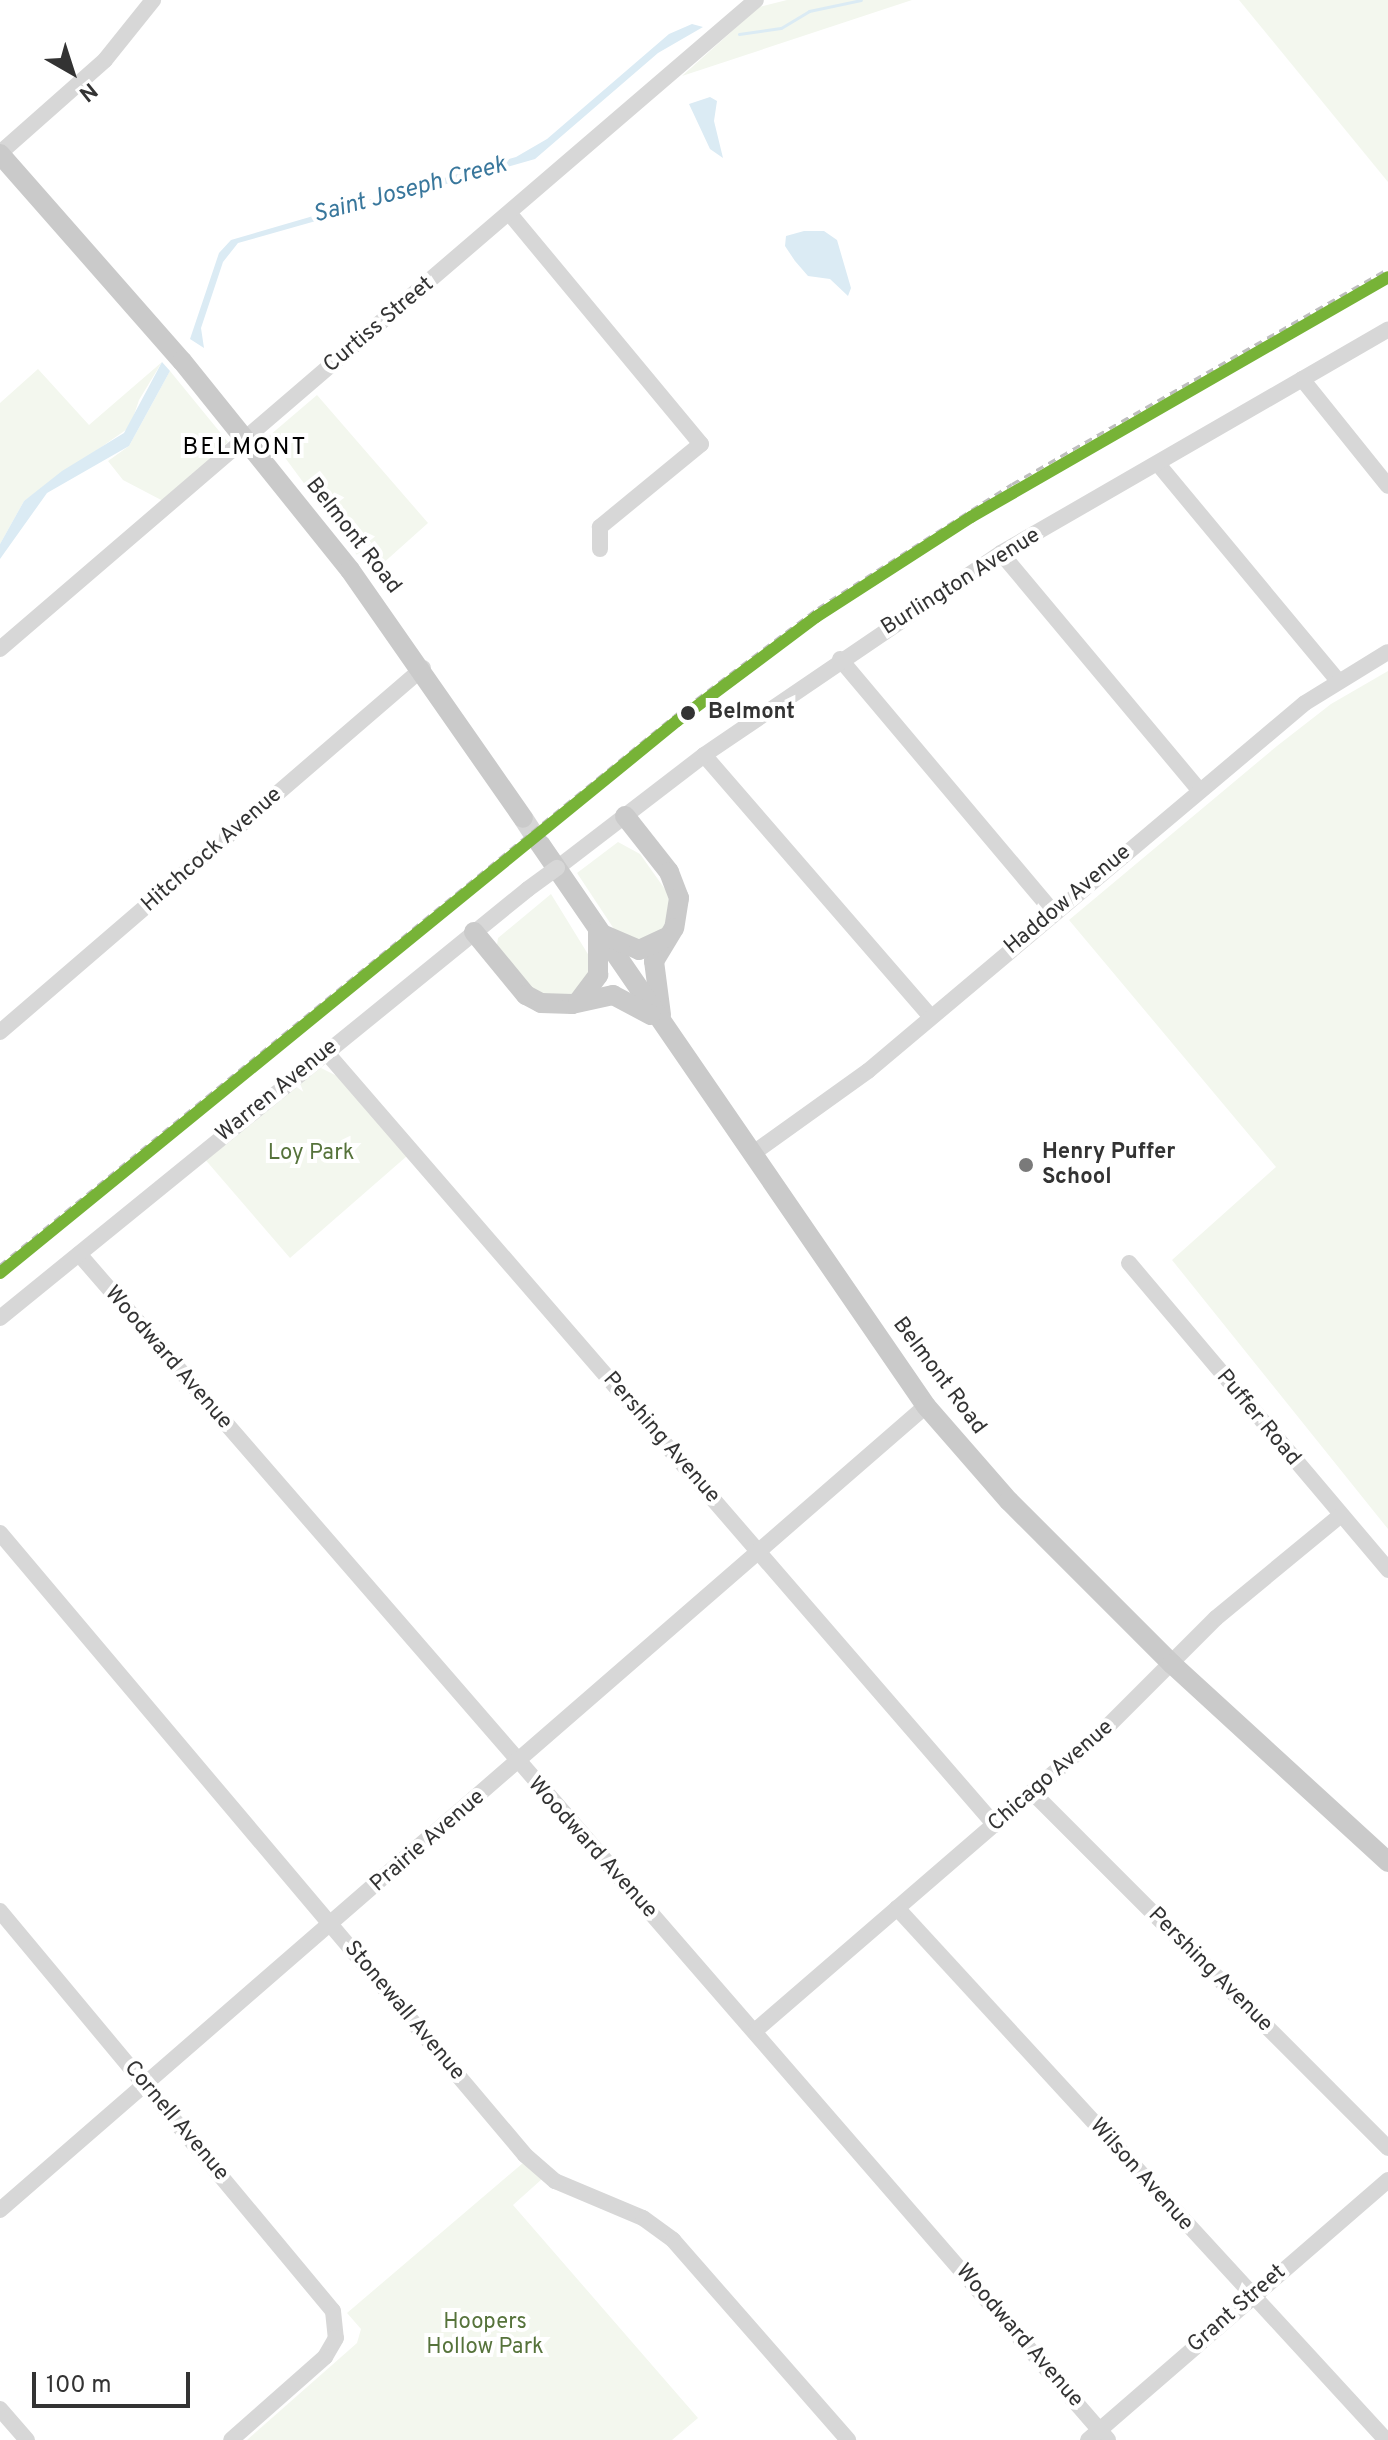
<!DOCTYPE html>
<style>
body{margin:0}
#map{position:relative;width:1388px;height:2440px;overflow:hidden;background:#fff;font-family:Overpass,sans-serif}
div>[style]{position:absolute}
.green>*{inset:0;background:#f3f7ee}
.water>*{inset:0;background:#dbebf4}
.stream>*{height:3px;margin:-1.5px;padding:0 1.5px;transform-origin:1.5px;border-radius:1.5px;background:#dbebf4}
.major-tunnel>*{height:20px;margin-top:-10px;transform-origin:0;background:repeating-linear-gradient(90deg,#d6d6d6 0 20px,transparent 0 30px)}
.minor>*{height:16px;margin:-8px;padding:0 8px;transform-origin:8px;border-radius:8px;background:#d7d7d7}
.major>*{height:20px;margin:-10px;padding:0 10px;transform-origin:10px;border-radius:10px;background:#cacaca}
.rail>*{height:3px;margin-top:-1.5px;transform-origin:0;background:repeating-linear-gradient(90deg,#bebebe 0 8px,transparent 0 14px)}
.minor-bridge>*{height:16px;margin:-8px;padding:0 8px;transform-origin:8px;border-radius:8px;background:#d7d7d7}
.rail-1>*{height:12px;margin:-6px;padding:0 6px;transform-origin:6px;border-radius:6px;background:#77b337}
.dots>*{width:22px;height:22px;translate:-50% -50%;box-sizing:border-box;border:4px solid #fff;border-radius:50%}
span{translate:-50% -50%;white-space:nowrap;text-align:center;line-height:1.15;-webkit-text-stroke:8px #fff;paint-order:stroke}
.street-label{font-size:22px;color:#333}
.stop-label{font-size:22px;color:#333;font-weight:700}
.left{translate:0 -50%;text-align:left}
.poi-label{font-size:22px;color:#333;font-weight:700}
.park-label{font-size:22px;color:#56733b}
.water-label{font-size:24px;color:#39779c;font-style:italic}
.neighbourhood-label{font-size:24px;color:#000;letter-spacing:2px}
.north{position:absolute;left:32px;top:32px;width:80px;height:80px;-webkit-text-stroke:6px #fff;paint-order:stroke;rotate:141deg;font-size:22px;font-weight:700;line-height:32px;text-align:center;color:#333}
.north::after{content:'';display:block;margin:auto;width:28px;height:36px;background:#333;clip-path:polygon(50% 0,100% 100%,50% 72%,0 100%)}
.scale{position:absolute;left:32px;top:2372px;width:158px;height:36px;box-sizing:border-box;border:4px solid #333;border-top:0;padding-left:10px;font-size:24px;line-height:28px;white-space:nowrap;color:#333;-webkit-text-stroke:6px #fff;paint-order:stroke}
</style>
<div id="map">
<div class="green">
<i style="clip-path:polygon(787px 0,912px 0,682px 76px,759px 7px)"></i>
<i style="clip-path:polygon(1239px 0,1388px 0,1388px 182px)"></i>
<i style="clip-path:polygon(162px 362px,139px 400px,130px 427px,24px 501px,0 544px,0 403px,38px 369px,89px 425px)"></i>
<i style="clip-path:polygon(170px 371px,228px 442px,165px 502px,123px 480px,108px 461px,129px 446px)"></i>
<i style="clip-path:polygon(317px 395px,428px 523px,371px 574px,269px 436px)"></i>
<i style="clip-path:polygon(1388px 671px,1388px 1529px,1172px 1260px,1276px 1167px,1069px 920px,1277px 746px,1331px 704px)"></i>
<i style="clip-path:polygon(618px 842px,640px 854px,667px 892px,670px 906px,663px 930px,644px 946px,618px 935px,577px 873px)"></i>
<i style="clip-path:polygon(551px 894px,594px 964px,591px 979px,568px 997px,537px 994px,497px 945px,498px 938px)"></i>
<i style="clip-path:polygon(319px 1067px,339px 1077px,407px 1156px,290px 1258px,203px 1157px)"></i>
<i style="clip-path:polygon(523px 2163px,542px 2179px,513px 2205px,698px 2418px,672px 2440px,247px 2440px,357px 2343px,361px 2329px,347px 2313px)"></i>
</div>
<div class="water">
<i style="clip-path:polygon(692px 24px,703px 27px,658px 53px,535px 159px,238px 243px,223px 262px,201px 328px,204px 348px,190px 339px,219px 253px,231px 240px,516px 157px,547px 139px,669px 34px)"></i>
<i style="clip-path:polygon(710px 97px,717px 101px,714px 121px,723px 158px,710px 149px,689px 104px)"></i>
<i style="clip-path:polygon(804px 231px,824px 231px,837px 240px,851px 288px,848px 296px,830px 279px,808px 276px,795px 261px,785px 246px,786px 236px)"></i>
<i style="clip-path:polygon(162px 362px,170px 371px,129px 446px,47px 493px,0 559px,0 544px,24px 501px,62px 471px,124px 433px)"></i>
</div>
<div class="stream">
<i style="left:739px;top:34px;width:42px;rotate:-8.1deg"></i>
<i style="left:781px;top:28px;width:33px;rotate:-31deg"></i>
<i style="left:809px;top:11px;width:53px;rotate:-11.9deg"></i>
</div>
<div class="major-tunnel">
<i style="left:523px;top:818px;width:31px;rotate:57deg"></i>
</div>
<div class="minor">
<i style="left:0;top:153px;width:140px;rotate:-41.5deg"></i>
<i style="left:105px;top:60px;width:77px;rotate:-51.3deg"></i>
<i style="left:510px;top:214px;width:299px;rotate:50.3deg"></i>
<i style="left:701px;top:444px;width:131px;rotate:140.6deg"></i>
<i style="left:600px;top:527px;width:22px;rotate:90deg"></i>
<i style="left:1302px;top:379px;width:137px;rotate:51.2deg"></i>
<i style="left:1158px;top:464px;width:282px;rotate:50.3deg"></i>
<i style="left:1001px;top:553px;width:309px;rotate:50.1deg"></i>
<i style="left:0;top:649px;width:996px;rotate:-40.64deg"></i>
<i style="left:840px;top:659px;width:331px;rotate:49.9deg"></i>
<i style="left:704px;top:755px;width:347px;rotate:49.1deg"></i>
<i style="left:557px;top:868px;width:185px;rotate:-37.5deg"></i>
<i style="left:704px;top:755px;width:359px;rotate:-34.2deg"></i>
<i style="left:1001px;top:553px;width:447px;rotate:-30deg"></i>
<i style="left:0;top:1032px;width:558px;rotate:-40.71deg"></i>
<i style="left:326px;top:1052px;width:1022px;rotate:49.13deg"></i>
<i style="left:752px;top:1154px;width:143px;rotate:-35.6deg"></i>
<i style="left:868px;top:1071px;width:571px;rotate:-40.1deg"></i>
<i style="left:1305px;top:703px;width:97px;rotate:-31.6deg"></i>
<i style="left:79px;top:1254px;width:1570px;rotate:49.05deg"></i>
<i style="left:1129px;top:1263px;width:402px;rotate:49.8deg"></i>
<i style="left:0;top:1318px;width:680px;rotate:-39.09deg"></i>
<i style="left:0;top:1533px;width:814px;rotate:49.83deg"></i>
<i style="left:525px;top:2155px;width:40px;rotate:41deg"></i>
<i style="left:555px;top:2181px;width:95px;rotate:22.8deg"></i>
<i style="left:643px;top:2218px;width:37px;rotate:36deg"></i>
<i style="left:673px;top:2240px;width:266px;rotate:48.8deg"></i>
<i style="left:1033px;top:1793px;width:502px;rotate:45deg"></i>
<i style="left:897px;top:1908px;width:723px;rotate:47.41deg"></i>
<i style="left:0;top:1911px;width:520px;rotate:50.22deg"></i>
<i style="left:333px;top:2311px;width:27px;rotate:84deg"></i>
<i style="left:336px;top:2338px;width:22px;rotate:120deg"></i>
<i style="left:325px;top:2357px;width:125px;rotate:138.6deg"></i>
<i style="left:756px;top:2030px;width:459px;rotate:-40.8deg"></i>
<i style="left:1104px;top:1730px;width:158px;rotate:-45deg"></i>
<i style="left:1216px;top:1618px;width:162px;rotate:-39.5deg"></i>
<i style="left:0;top:2210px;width:1226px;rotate:-40.97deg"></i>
<i style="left:0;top:2409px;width:41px;rotate:48.9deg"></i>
<i style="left:1088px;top:2440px;width:397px;rotate:-40.9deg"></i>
</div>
<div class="major">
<i style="left:0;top:154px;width:276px;rotate:48.7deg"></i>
<i style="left:182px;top:361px;width:268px;rotate:51.2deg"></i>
<i style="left:350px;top:570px;width:302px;rotate:55.1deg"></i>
<i style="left:625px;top:816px;width:71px;rotate:51.8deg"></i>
<i style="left:669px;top:872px;width:28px;rotate:69deg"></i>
<i style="left:679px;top:898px;width:30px;rotate:99deg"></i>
<i style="left:674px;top:928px;width:39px;rotate:121deg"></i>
<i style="left:654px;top:961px;width:54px;rotate:82.6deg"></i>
<i style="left:540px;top:844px;width:682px;rotate:55.52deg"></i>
<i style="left:926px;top:1406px;width:126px;rotate:48.9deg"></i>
<i style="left:1009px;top:1501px;width:231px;rotate:45deg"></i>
<i style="left:1172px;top:1664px;width:293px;rotate:42.5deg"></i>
<i style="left:474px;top:932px;width:82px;rotate:50.5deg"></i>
<i style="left:526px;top:995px;width:17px;rotate:28deg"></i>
<i style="left:541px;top:1003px;width:31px;rotate:2deg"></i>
<i style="left:572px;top:1004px;width:42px;rotate:-12.4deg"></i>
<i style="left:613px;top:995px;width:43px;rotate:27.8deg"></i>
<i style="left:604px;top:935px;width:38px;rotate:23deg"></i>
<i style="left:639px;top:950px;width:29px;rotate:-25deg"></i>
<i style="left:578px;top:1002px;width:34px;rotate:-53deg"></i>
<i style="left:598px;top:975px;width:44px;rotate:-90deg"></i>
</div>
<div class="rail">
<i style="left:0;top:1265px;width:869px;rotate:-39.16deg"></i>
<i style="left:674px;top:716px;width:180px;rotate:-36.9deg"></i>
<i style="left:818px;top:608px;width:230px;rotate:-32.6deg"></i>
<i style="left:1012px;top:484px;width:433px;rotate:-29.8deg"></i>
</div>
<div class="minor-bridge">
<i style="left:528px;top:889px;width:36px;rotate:-36deg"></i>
</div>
<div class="rail-1">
<i style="left:0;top:1273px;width:874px;rotate:-39.19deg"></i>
<i style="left:677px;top:721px;width:174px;rotate:-36.8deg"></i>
<i style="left:816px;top:617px;width:184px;rotate:-32.8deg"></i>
<i style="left:971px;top:517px;width:481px;rotate:-29.9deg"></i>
</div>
<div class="dots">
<i style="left:688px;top:713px;background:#333"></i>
<i style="left:1026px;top:1165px;background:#7a7a7a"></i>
</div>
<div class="street-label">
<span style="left:379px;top:325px;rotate:-40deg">Curtiss Street</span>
<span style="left:353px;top:536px;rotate:52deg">Belmont Road</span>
<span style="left:961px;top:582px;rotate:-32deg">Burlington Avenue</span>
<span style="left:212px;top:850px;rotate:-41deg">Hitchcock Avenue</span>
<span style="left:1068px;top:900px;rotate:-40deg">Haddow Avenue</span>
<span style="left:277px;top:1091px;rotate:-39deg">Warren Avenue</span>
<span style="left:168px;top:1358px;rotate:49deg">Woodward Avenue</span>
<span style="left:939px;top:1376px;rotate:53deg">Belmont Road</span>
<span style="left:1258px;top:1418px;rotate:50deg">Puffer Road</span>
<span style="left:661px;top:1438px;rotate:49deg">Pershing Avenue</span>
<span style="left:1051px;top:1776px;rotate:-41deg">Chicago Avenue</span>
<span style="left:428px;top:1841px;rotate:-41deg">Prairie Avenue</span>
<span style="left:592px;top:1848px;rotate:48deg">Woodward Avenue</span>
<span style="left:1210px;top:1970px;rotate:45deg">Pershing Avenue</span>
<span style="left:404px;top:2011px;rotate:50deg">Stonewall Avenue</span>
<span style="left:176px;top:2121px;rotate:50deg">Cornell Avenue</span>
<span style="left:1141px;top:2175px;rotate:48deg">Wilson Avenue</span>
<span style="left:1237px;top:2309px;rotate:-41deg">Grant Street</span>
<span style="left:1019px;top:2336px;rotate:49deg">Woodward Avenue</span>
</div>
<div class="stop-label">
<span class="left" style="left:708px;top:713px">Belmont</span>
</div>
<div class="poi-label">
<span class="left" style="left:1042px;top:1165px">Henry Puffer<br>School</span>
</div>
<div class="park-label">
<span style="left:311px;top:1154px">Loy Park</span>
<span style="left:485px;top:2335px">Hoopers<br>Hollow Park</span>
</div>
<div class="water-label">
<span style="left:410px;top:191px;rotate:-15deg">Saint Joseph Creek</span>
</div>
<div class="neighbourhood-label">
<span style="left:245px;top:449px">BELMONT</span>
</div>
<div class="north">N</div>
<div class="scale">100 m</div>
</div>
